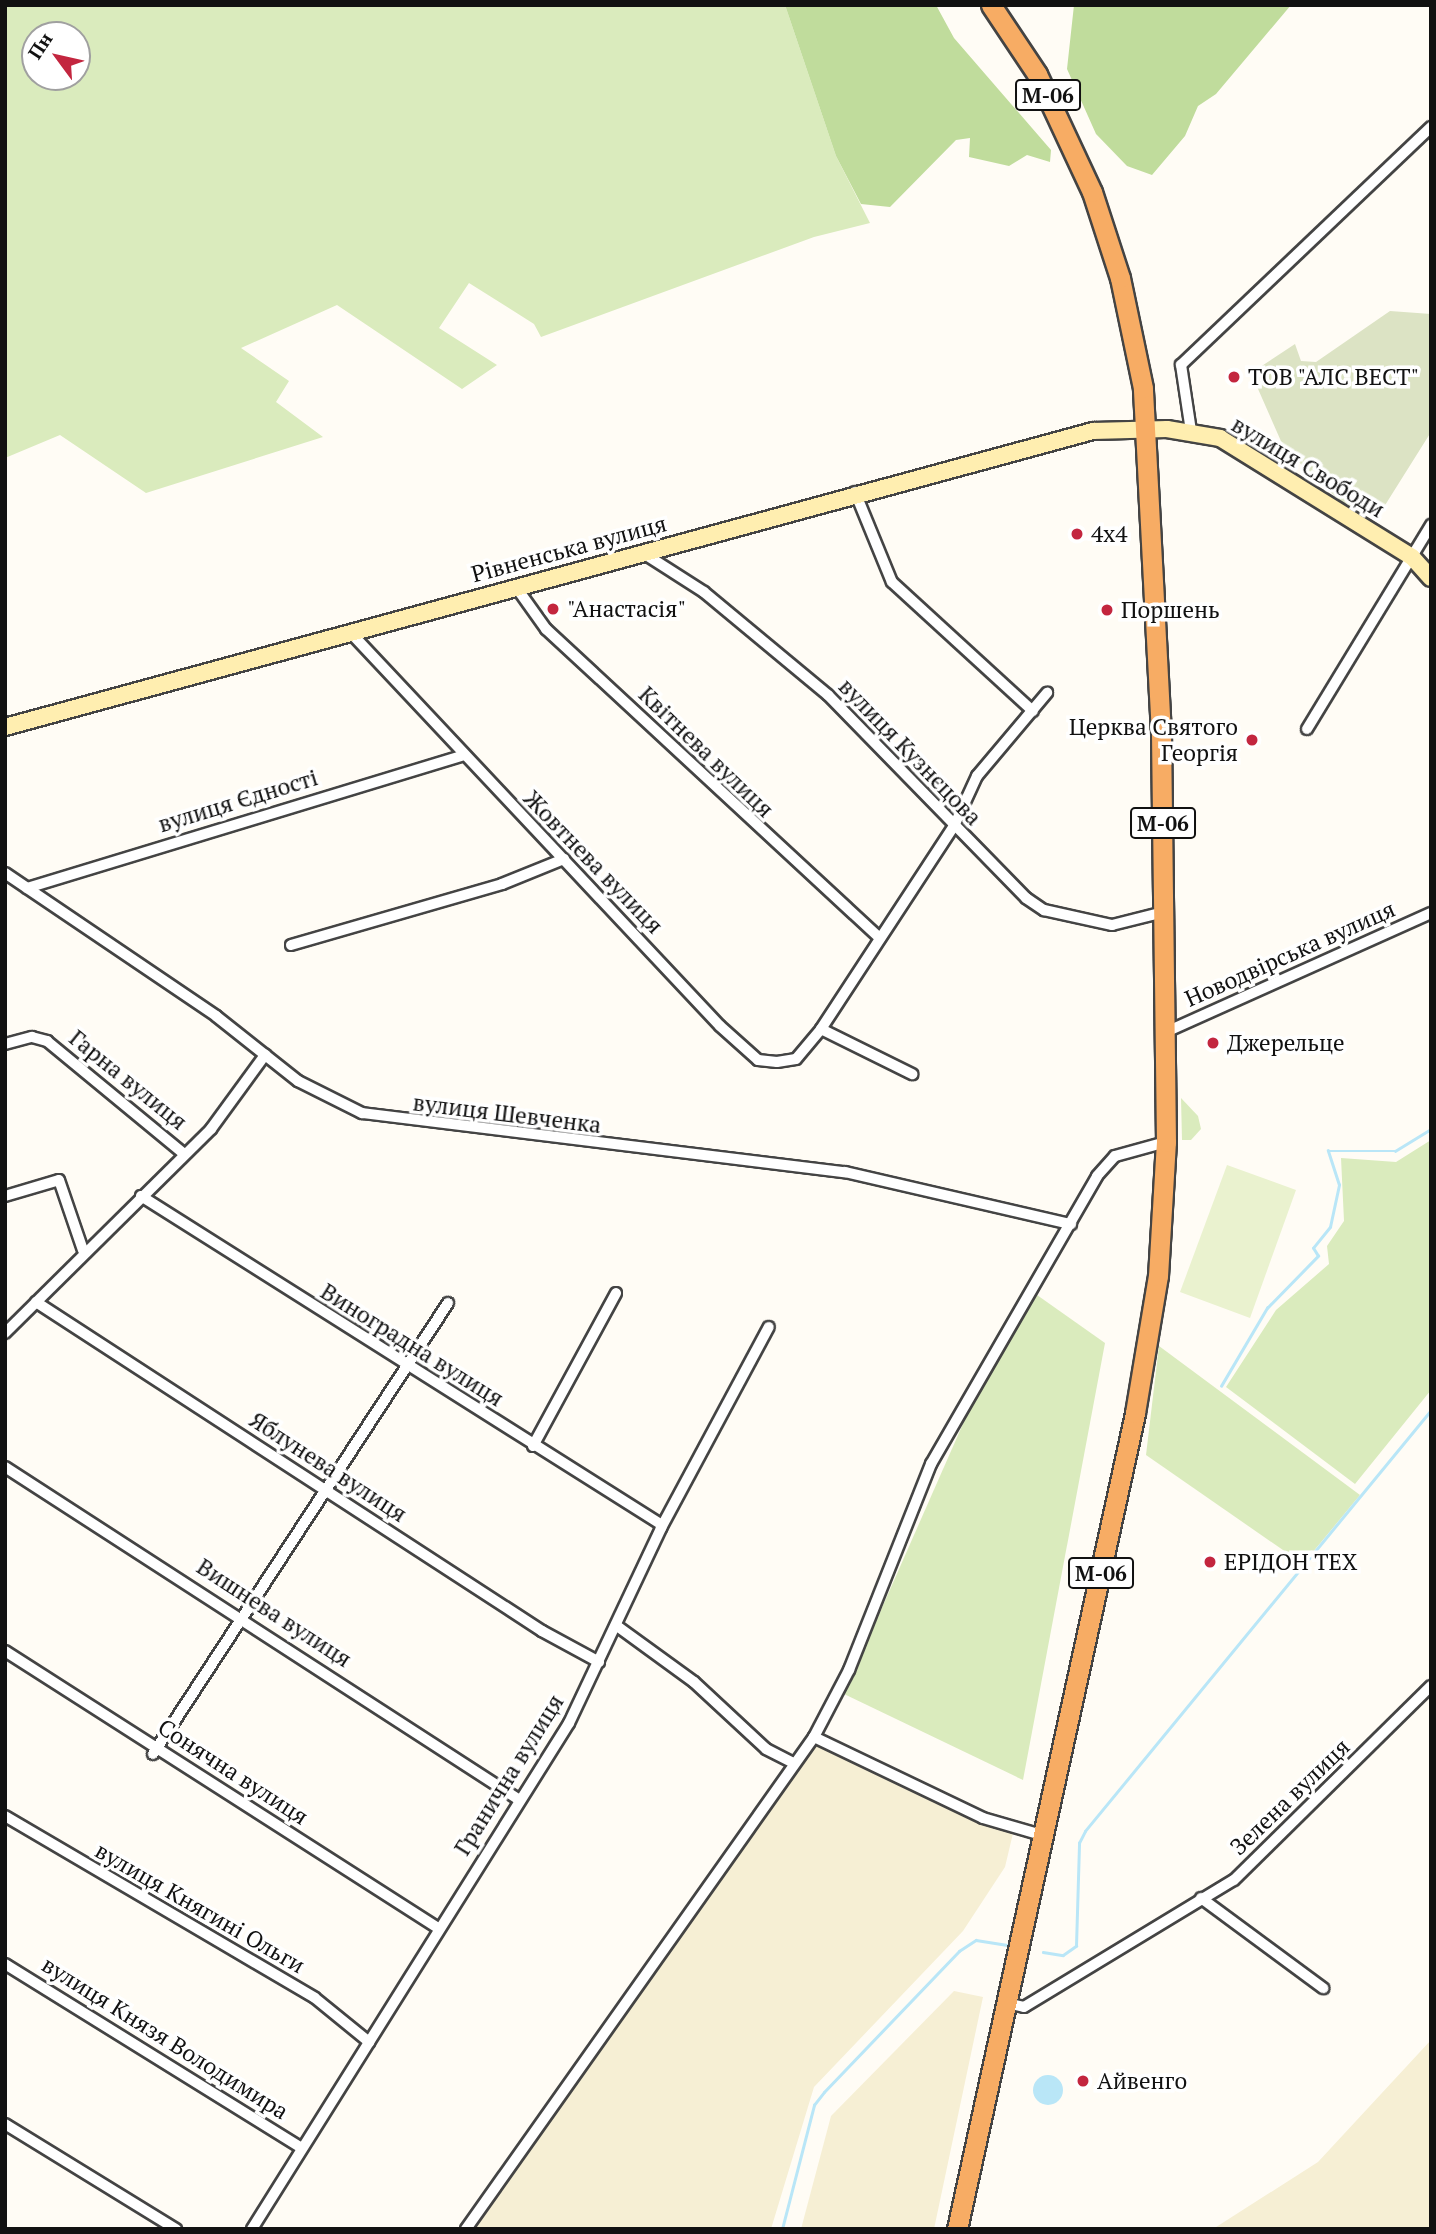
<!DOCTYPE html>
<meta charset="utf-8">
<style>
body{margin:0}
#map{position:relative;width:1436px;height:2234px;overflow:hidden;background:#fffcf5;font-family:"PT Serif",serif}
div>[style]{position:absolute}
.farmland>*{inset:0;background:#f6efd4}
.green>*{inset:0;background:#daebbd}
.forest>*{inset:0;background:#c0dc9c}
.cemetery>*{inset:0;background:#dce3c4}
.pitch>*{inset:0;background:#eaf2cf}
.water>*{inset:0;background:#b9e6f7}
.round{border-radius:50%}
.stream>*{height:2.5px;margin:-1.25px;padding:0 1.25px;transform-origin:1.25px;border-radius:1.25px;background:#b9e6f7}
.roads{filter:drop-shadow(2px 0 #444) drop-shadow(-2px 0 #444) drop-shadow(0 2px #444) drop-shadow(0 -2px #444)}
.minor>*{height:10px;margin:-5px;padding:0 5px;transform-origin:5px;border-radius:5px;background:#fff}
.secondary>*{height:16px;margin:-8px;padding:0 8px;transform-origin:8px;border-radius:8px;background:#ffeeb0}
.trunk>*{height:19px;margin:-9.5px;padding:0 9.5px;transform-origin:9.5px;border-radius:9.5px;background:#f7ac64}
.dots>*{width:19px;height:19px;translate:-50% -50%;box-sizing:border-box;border:4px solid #fff;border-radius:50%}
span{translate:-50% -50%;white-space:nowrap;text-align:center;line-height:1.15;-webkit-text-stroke:7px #fff;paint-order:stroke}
.shield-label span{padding:2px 5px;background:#fff;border:2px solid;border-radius:5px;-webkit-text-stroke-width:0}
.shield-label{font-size:21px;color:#111;font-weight:700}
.poi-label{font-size:23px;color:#111}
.left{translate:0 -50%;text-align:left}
.right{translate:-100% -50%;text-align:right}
.street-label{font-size:23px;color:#111}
.frame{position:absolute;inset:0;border:7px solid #111;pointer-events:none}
.north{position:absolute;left:21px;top:21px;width:70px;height:70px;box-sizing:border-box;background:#fff;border:2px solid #a0a0a0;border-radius:50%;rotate:303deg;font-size:19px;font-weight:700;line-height:28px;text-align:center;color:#111}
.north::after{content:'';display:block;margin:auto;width:24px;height:32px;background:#c3263f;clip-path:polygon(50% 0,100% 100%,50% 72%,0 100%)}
</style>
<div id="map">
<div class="farmland">
<i style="clip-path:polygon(814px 1737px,1014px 1829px,1005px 1867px,963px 1931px,814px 2087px,771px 2229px,466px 2229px)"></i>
<i style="clip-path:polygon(954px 1991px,983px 1997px,934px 2229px,801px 2229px,831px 2116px)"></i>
<i style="clip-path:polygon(1431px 2040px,1431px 2229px,1213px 2229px,1318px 2162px)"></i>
</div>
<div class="green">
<i style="clip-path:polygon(evenodd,5px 5px,785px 5px,836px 156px,870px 223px,814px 237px,541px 337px,534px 324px,469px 283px,439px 328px,497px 365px,462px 389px,337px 305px,241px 348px,289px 381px,276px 402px,323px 437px,146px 493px,60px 435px,5px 458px,5px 5px,35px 35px,77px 35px,77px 77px,35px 77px,35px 35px)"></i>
<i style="clip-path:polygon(1181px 1098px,1198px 1116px,1201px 1129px,1191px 1140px,1182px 1140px)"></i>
<i style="clip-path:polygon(1431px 1140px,1431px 1390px,1355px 1484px,1226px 1387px,1276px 1310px,1329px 1264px,1327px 1246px,1344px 1221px,1341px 1158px,1396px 1162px)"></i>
<i style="clip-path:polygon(1037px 1295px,1105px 1343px,1023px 1780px,844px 1694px,966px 1417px)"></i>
<i style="clip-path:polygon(1159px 1346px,1360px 1495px,1303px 1564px,1146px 1455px)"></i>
</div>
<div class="forest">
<i style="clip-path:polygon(785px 5px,936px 5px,954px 38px,1051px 150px,1050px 162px,1027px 155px,1009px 166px,969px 157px,970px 138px,956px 140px,890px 207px,861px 204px,836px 156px)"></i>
<i style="clip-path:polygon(1074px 5px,1291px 5px,1216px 94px,1198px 106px,1185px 136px,1152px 175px,1127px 166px,1096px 134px,1067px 69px)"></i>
</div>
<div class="cemetery">
<i style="clip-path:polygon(1390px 311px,1431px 314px,1431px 432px,1377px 518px,1341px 502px,1284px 448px,1251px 373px,1295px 344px,1301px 361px,1316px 362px)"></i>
</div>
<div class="pitch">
<i style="clip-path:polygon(1227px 1165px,1296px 1190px,1250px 1318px,1180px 1292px)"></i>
</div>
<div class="water">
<i class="round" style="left:1033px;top:2075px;width:30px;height:30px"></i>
</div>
<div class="stream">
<i style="left:1221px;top:1386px;width:91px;rotate:-59.5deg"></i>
<i style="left:1267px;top:1308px;width:73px;rotate:-45.6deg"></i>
<i style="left:1318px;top:1256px;width:9px;rotate:-122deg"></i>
<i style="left:1313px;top:1248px;width:27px;rotate:-51deg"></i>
<i style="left:1330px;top:1227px;width:43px;rotate:-77.9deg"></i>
<i style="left:1339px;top:1185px;width:36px;rotate:-108deg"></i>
<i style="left:1328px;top:1151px;width:67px"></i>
<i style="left:1395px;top:1151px;width:42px;rotate:-31.4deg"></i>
<i style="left:1043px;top:1952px;width:20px;rotate:9deg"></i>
<i style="left:1063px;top:1955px;width:16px;rotate:-35deg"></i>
<i style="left:1076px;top:1946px;width:103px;rotate:-88.3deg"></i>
<i style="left:1079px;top:1843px;width:13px;rotate:-63deg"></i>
<i style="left:1085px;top:1831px;width:545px;rotate:-50.58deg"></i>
<i style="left:782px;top:2229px;width:128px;rotate:-75.5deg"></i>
<i style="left:814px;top:2105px;width:16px;rotate:-52deg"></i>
<i style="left:824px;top:2092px;width:195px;rotate:-46.2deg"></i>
<i style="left:959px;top:1951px;width:20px;rotate:-33deg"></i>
<i style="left:976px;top:1940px;width:33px;rotate:9deg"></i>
</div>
<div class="roads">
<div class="minor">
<i style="left:1191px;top:431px;width:67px;rotate:-98.6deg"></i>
<i style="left:1181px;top:365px;width:345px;rotate:-43.6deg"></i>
<i style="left:855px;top:492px;width:97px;rotate:67.7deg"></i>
<i style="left:892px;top:582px;width:191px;rotate:42.5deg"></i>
<i style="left:643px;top:553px;width:72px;rotate:32.6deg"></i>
<i style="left:704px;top:592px;width:161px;rotate:39.7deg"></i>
<i style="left:828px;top:695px;width:284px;rotate:45.7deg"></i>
<i style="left:1026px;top:898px;width:22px;rotate:34deg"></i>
<i style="left:1044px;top:910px;width:70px;rotate:12.4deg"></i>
<i style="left:1112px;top:925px;width:54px;rotate:-14deg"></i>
<i style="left:516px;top:587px;width:52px;rotate:54.5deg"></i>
<i style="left:546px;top:629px;width:455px;rotate:42.8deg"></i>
<i style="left:350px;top:632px;width:540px;rotate:46.8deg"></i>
<i style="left:720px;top:1026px;width:51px;rotate:41.8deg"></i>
<i style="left:758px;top:1060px;width:19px;rotate:6deg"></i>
<i style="left:777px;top:1062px;width:19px;rotate:-9deg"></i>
<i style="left:796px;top:1059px;width:39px;rotate:-50deg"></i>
<i style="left:821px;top:1029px;width:243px;rotate:-56.8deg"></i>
<i style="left:954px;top:826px;width:55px;rotate:-65.3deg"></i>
<i style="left:977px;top:776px;width:109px;rotate:-49.9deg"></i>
<i style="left:1307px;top:729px;width:239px;rotate:-58.7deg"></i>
<i style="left:5px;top:873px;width:255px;rotate:34.1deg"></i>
<i style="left:216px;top:1016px;width:105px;rotate:38.4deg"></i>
<i style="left:298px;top:1081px;width:72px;rotate:26.6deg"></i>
<i style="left:362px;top:1113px;width:487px;rotate:7deg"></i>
<i style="left:845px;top:1172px;width:232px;rotate:13deg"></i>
<i style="left:27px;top:888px;width:454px;rotate:-16.9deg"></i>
<i style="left:291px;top:945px;width:220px;rotate:-16.1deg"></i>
<i style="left:502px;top:884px;width:67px;rotate:-22deg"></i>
<i style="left:821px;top:1029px;width:102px;rotate:26.3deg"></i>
<i style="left:1166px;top:1032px;width:290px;rotate:-24.2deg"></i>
<i style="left:5px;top:1044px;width:28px;rotate:-15deg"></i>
<i style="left:32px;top:1037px;width:16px;rotate:15deg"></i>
<i style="left:47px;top:1041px;width:176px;rotate:39.5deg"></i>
<i style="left:5px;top:1196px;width:56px;rotate:-16.5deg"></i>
<i style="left:59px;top:1180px;width:74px;rotate:71.1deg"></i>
<i style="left:141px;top:1196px;width:616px;rotate:32.27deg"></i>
<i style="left:36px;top:1302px;width:604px;rotate:33.03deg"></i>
<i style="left:542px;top:1631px;width:65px;rotate:28.5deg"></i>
<i style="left:5px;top:1333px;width:290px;rotate:-44.7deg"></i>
<i style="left:211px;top:1129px;width:92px;rotate:-53.9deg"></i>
<i style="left:533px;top:1446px;width:174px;rotate:-61.5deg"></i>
<i style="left:5px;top:1467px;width:611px;rotate:32.91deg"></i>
<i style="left:617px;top:1626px;width:95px;rotate:36deg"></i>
<i style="left:694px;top:1682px;width:98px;rotate:42.9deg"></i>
<i style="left:766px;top:1749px;width:30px;rotate:27deg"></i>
<i style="left:5px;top:1651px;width:514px;rotate:32.61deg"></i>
<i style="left:814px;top:1737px;width:187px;rotate:25.6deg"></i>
<i style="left:983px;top:1818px;width:65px;rotate:16.2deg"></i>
<i style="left:153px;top:1754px;width:539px;rotate:-56.81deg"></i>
<i style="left:5px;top:1816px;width:359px;rotate:30.4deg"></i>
<i style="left:315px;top:1998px;width:70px;rotate:39.2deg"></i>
<i style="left:1201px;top:1898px;width:152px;rotate:36.4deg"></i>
<i style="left:5px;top:1964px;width:349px;rotate:31.8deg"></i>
<i style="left:1011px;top:2004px;width:13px;rotate:13deg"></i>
<i style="left:1024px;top:2007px;width:245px;rotate:-31.2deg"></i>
<i style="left:1234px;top:1880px;width:276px;rotate:-44.6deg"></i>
<i style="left:5px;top:2124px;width:201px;rotate:31.6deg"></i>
<i style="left:252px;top:2229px;width:597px;rotate:-57.93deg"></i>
<i style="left:569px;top:1723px;width:216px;rotate:-64.7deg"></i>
<i style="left:661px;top:1528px;width:228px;rotate:-61.8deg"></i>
<i style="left:466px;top:2229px;width:603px;rotate:-54.73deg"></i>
<i style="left:814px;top:1737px;width:76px;rotate:-62.4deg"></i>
<i style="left:849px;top:1670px;width:222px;rotate:-68.3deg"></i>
<i style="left:931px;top:1464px;width:332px;rotate:-60deg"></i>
<i style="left:1097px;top:1176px;width:27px;rotate:-48deg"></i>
<i style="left:1115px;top:1156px;width:53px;rotate:-15.4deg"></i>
</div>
<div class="secondary">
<i style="left:5px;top:727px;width:1128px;rotate:-15.22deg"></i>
<i style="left:1093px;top:431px;width:74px;rotate:-1.5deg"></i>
<i style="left:1167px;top:429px;width:54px;rotate:9.6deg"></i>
<i style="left:1220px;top:438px;width:226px;rotate:31.8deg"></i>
<i style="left:1412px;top:557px;width:28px;rotate:48deg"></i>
</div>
<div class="trunk">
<i style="left:957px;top:2229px;width:835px;rotate:-77.69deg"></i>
<i style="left:1135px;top:1413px;width:139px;rotate:-80.5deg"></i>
<i style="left:1158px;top:1276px;width:134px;rotate:-86.6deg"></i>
<i style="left:1166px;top:1142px;width:408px;rotate:-90.7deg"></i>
<i style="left:1161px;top:734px;width:346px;rotate:-93deg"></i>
<i style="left:1143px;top:388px;width:112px;rotate:-101.8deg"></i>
<i style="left:1120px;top:278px;width:90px;rotate:-108deg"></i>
<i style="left:1092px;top:192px;width:130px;rotate:-115deg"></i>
<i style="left:1037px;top:74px;width:83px;rotate:-123.7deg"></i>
</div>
</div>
<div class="dots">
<i style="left:1234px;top:377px;background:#c3263f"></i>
<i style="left:1077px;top:534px;background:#c3263f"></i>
<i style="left:553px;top:609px;background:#c3263f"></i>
<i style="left:1107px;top:610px;background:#c3263f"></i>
<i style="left:1252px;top:740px;background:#c3263f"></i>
<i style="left:1213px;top:1043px;background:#c3263f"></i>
<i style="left:1210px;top:1562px;background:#c3263f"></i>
<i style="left:1083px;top:2081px;background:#c3263f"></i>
</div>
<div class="shield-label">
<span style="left:1048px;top:95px">М-06</span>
<span style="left:1163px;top:823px">М-06</span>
<span style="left:1101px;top:1573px">М-06</span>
</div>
<div class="poi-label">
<span class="left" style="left:1248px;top:377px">ТОВ "АЛС ВЕСТ"</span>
<span class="left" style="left:1091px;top:534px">4x4</span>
<span class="left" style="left:567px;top:609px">"Анастасія"</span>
<span class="left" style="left:1121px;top:610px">Поршень</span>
<span class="right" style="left:1238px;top:740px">Церква Святого<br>Георгія</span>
<span class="left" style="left:1227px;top:1043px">Джерельце</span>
<span class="left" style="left:1224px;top:1562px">ЕРІДОН ТЕХ</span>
<span class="left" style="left:1097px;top:2081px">Айвенго</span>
</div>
<div class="street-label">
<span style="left:1308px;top:467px;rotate:31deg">вулиця Свободи</span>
<span style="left:569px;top:549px;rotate:-15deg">Рівненська вулиця</span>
<span style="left:706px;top:752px;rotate:44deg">Квітнева вулиця</span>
<span style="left:910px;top:752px;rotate:46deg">вулиця Кузнєцова</span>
<span style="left:238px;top:801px;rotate:-17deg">вулиця Єдності</span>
<span style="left:593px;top:862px;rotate:46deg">Жовтнева вулиця</span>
<span style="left:1290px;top:954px;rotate:-24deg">Новодвірська вулиця</span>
<span style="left:128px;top:1080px;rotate:39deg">Гарна вулиця</span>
<span style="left:507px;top:1114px;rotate:7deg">вулиця Шевченка</span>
<span style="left:412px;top:1345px;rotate:32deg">Виноградна вулиця</span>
<span style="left:328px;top:1467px;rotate:33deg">Яблунева вулиця</span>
<span style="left:274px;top:1613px;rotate:33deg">Вишнева вулиця</span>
<span style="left:233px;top:1772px;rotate:33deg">Сонячна вулиця</span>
<span style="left:509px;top:1775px;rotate:-58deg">Гранична вулиця</span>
<span style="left:1290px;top:1797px;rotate:-44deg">Зелена вулиця</span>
<span style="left:200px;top:1908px;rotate:30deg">вулиця Княгині Ольги</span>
<span style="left:165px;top:2038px;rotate:32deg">вулиця Князя Володимира</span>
</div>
<div class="frame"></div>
<div class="north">Пн</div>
</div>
